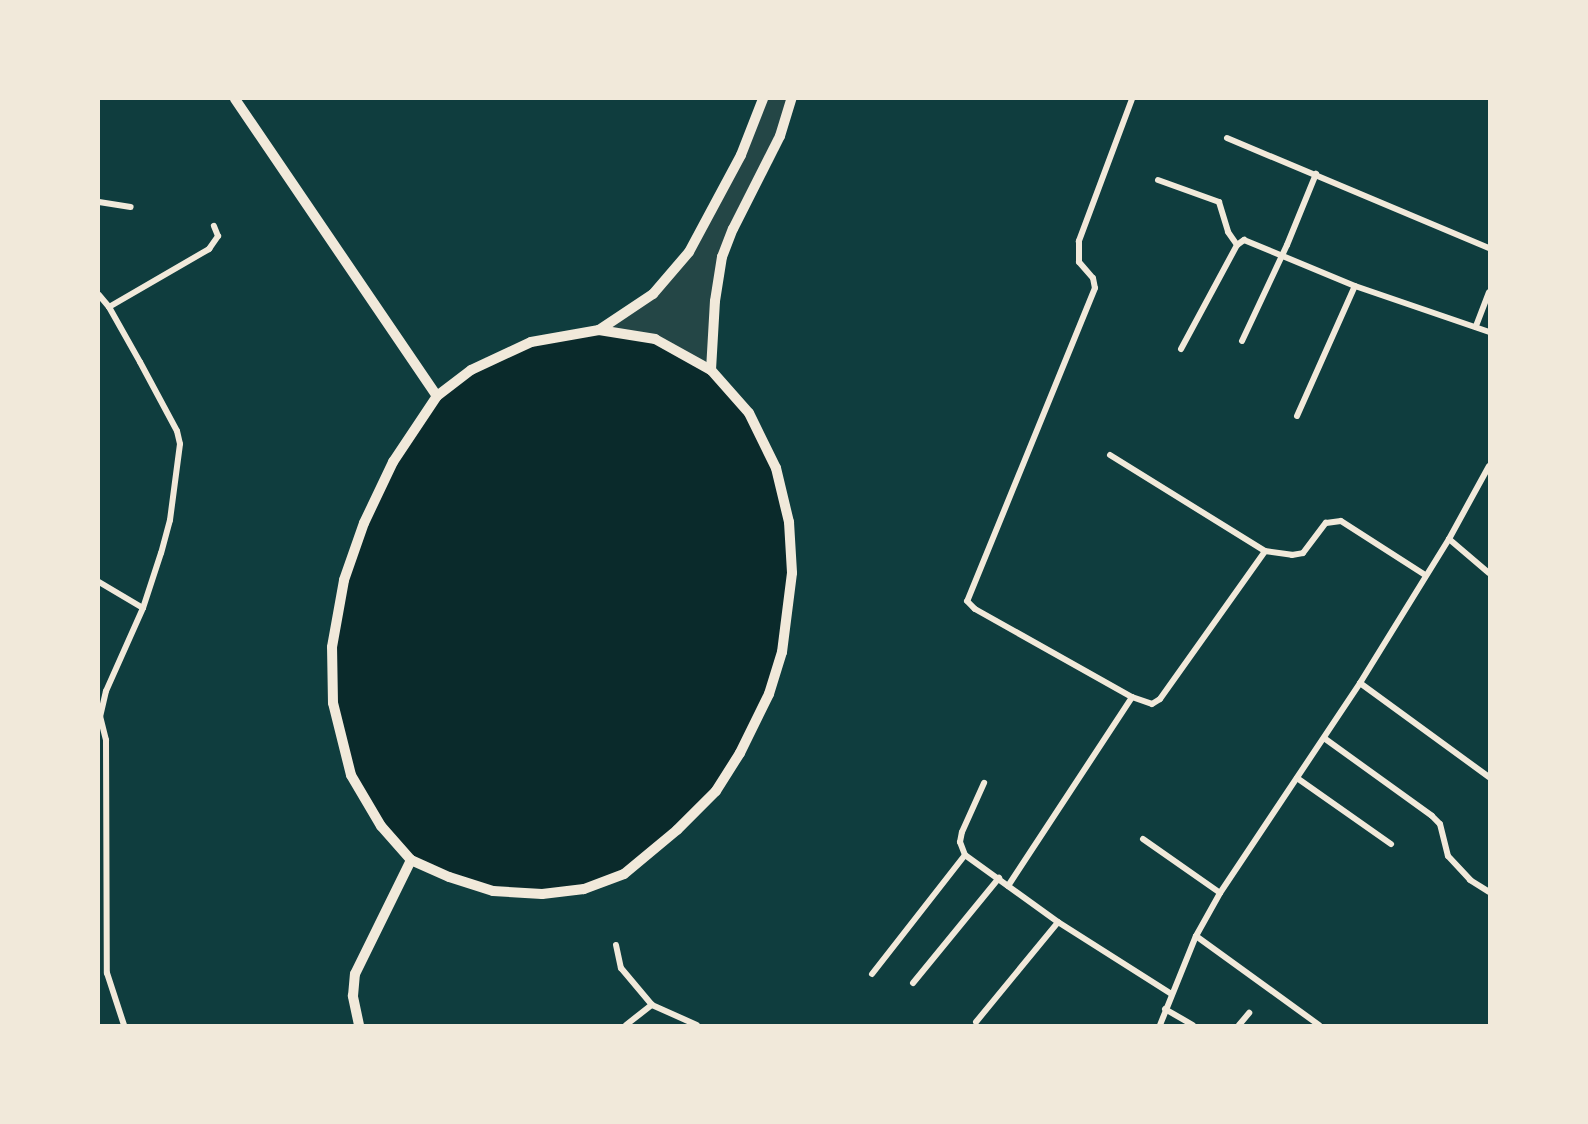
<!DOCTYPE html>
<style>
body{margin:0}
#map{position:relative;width:1588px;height:1124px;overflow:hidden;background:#0f3d3e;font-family:"Exo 2",sans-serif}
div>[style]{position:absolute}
.green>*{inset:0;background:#244646}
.water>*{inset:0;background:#0a2a2b}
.minor>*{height:6px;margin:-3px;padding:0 3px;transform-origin:3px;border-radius:3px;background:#f1e9da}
.tertiary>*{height:10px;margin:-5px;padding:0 5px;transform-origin:5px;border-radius:5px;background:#f1e9da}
span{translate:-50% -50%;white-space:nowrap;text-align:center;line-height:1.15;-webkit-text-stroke:5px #f1e9da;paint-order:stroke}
.frame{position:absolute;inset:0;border:100px solid #f1e9da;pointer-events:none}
</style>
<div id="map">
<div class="green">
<i style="clip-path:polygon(763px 99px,791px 99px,722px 257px,711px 370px,599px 330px,653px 294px,689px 252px)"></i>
</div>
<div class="water">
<i style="clip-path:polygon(599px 330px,655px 339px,711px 370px,749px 413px,776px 468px,792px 573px,769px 694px,716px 791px,624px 874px,584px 889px,493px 891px,411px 860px,351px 775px,339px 731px,332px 647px,344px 580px,393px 462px,437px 396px,471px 370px,531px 342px)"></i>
</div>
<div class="minor">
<i style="left:1132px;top:99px;width:152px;rotate:110.5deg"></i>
<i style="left:1079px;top:241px;width:21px;rotate:90deg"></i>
<i style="left:1079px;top:262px;width:21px;rotate:49deg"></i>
<i style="left:1093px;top:278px;width:10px;rotate:79deg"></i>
<i style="left:1095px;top:288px;width:338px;rotate:112.2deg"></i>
<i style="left:967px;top:601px;width:11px;rotate:45deg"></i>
<i style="left:975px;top:609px;width:180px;rotate:29.3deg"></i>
<i style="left:1132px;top:697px;width:21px;rotate:19deg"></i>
<i style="left:1152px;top:704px;width:9px;rotate:-32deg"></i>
<i style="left:1160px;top:699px;width:181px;rotate:-54.6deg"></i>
<i style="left:1227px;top:138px;width:284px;rotate:22.8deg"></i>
<i style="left:1158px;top:180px;width:65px;rotate:19.8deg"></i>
<i style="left:1219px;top:202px;width:31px;rotate:73deg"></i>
<i style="left:1228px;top:232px;width:16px;rotate:55deg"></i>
<i style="left:99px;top:202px;width:32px;rotate:9deg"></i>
<i style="left:99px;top:295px;width:16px;rotate:50deg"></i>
<i style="left:109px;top:307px;width:63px;rotate:60.6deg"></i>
<i style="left:140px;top:362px;width:78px;rotate:61.8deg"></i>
<i style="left:177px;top:431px;width:13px;rotate:77deg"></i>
<i style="left:180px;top:444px;width:77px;rotate:97.5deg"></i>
<i style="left:170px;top:520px;width:34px;rotate:105deg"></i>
<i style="left:161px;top:553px;width:58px;rotate:108.1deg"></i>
<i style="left:143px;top:608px;width:91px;rotate:114deg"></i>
<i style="left:106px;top:691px;width:26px;rotate:103deg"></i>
<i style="left:100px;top:716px;width:25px;rotate:76deg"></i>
<i style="left:106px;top:740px;width:233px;rotate:89.8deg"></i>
<i style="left:107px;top:973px;width:55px;rotate:71.9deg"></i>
<i style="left:109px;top:307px;width:116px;rotate:-30.1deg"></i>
<i style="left:209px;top:249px;width:16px;rotate:-55deg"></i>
<i style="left:218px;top:236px;width:11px;rotate:-112deg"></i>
<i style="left:1476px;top:326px;width:36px;rotate:-69deg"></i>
<i style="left:1242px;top:341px;width:106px;rotate:-64.9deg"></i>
<i style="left:1287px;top:245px;width:77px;rotate:-67.8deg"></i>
<i style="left:1181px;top:349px;width:118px;rotate:-61.7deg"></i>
<i style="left:1237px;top:245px;width:9px;rotate:-36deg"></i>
<i style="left:1244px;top:240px;width:120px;rotate:22.5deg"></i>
<i style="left:1355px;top:286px;width:142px;rotate:18.9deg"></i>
<i style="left:1297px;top:416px;width:142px;rotate:-66deg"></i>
<i style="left:1110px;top:455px;width:182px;rotate:31.8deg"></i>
<i style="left:1265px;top:551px;width:27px;rotate:8deg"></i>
<i style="left:1292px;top:555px;width:11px;rotate:-10deg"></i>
<i style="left:1303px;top:553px;width:38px;rotate:-53deg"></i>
<i style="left:1326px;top:523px;width:15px;rotate:-8deg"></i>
<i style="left:1341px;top:521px;width:100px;rotate:32.7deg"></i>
<i style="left:1449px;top:539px;width:52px;rotate:40.4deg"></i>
<i style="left:99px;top:582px;width:51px;rotate:30.6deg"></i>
<i style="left:1360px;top:683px;width:160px;rotate:36.1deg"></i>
<i style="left:1324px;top:738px;width:133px;rotate:35.8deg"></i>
<i style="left:1432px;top:816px;width:11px;rotate:45deg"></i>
<i style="left:1440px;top:824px;width:33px;rotate:76deg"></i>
<i style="left:1448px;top:856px;width:33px;rotate:47deg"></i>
<i style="left:1470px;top:880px;width:22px;rotate:32deg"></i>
<i style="left:1297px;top:778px;width:115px;rotate:35.1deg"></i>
<i style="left:1143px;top:839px;width:94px;rotate:35deg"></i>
<i style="left:965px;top:855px;width:14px;rotate:-111deg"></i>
<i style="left:960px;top:842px;width:10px;rotate:-79deg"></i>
<i style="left:962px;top:832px;width:54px;rotate:-65.8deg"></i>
<i style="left:1008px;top:886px;width:226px;rotate:-56.7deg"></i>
<i style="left:1196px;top:936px;width:152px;rotate:35.9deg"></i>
<i style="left:616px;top:945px;width:24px;rotate:78deg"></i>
<i style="left:621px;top:968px;width:48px;rotate:50deg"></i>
<i style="left:652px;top:1005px;width:49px;rotate:24deg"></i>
<i style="left:872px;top:974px;width:151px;rotate:-52deg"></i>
<i style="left:965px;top:855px;width:115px;rotate:35.8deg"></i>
<i style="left:1058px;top:922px;width:133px;rotate:32.4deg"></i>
<i style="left:913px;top:983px;width:136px;rotate:-50.7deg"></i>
<i style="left:1165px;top:1009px;width:32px;rotate:30deg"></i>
<i style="left:976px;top:1022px;width:129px;rotate:-50.6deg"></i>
<i style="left:626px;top:1025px;width:33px;rotate:-38deg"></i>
<i style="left:1160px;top:1025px;width:96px;rotate:-68deg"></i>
<i style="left:1196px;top:936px;width:49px;rotate:-60.8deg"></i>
<i style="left:1220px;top:893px;width:252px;rotate:-56.3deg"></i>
<i style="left:1360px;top:683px;width:169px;rotate:-58.3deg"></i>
<i style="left:1449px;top:539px;width:83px;rotate:-61.3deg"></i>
<i style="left:1239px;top:1025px;width:16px;rotate:-50deg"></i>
</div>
<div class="tertiary">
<i style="left:235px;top:99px;width:359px;rotate:55.8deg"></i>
<i style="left:599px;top:330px;width:57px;rotate:9.1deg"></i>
<i style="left:655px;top:339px;width:64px;rotate:29deg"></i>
<i style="left:711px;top:370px;width:57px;rotate:48.5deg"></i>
<i style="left:749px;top:413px;width:61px;rotate:63.9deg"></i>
<i style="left:776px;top:468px;width:56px;rotate:76.5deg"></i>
<i style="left:789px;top:522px;width:51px;rotate:86.6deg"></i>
<i style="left:792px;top:573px;width:80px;rotate:97.2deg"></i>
<i style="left:782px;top:652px;width:44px;rotate:107.2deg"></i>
<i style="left:769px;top:694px;width:66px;rotate:116.2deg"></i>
<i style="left:740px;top:753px;width:45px;rotate:122.3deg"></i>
<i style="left:716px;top:791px;width:55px;rotate:135deg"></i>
<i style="left:677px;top:830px;width:69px;rotate:140.3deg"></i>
<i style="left:624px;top:874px;width:43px;rotate:159.4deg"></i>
<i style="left:584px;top:889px;width:42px;rotate:173.2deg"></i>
<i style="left:542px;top:894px;width:49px;rotate:-176.5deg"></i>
<i style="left:493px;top:891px;width:46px;rotate:-162.3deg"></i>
<i style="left:449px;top:877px;width:42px;rotate:-155.9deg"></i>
<i style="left:411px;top:860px;width:45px;rotate:-131.4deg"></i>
<i style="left:381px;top:826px;width:59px;rotate:-120.5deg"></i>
<i style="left:351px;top:775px;width:74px;rotate:-104deg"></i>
<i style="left:333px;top:703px;width:56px;rotate:-91deg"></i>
<i style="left:332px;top:647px;width:68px;rotate:-79.8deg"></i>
<i style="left:344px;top:580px;width:60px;rotate:-70.7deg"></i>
<i style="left:364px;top:523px;width:68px;rotate:-64.6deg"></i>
<i style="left:393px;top:462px;width:79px;rotate:-56.3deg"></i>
<i style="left:437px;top:396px;width:43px;rotate:-37.4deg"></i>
<i style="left:471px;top:370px;width:66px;rotate:-25deg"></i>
<i style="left:531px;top:342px;width:69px;rotate:-10deg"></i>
<i style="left:599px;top:330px;width:65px;rotate:-33.7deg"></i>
<i style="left:653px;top:294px;width:55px;rotate:-49.4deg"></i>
<i style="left:689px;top:252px;width:110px;rotate:-61.8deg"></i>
<i style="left:741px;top:155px;width:60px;rotate:-68.6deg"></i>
<i style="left:711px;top:370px;width:69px;rotate:-86.7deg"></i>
<i style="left:715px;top:301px;width:45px;rotate:-81deg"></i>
<i style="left:722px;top:257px;width:30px;rotate:-69deg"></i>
<i style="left:733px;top:229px;width:104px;rotate:-63.2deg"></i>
<i style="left:780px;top:136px;width:39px;rotate:-73deg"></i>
<i style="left:359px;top:1025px;width:30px;rotate:-102deg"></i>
<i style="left:353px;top:996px;width:22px;rotate:-85deg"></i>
<i style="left:355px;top:974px;width:127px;rotate:-63.8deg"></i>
</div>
<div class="frame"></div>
</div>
